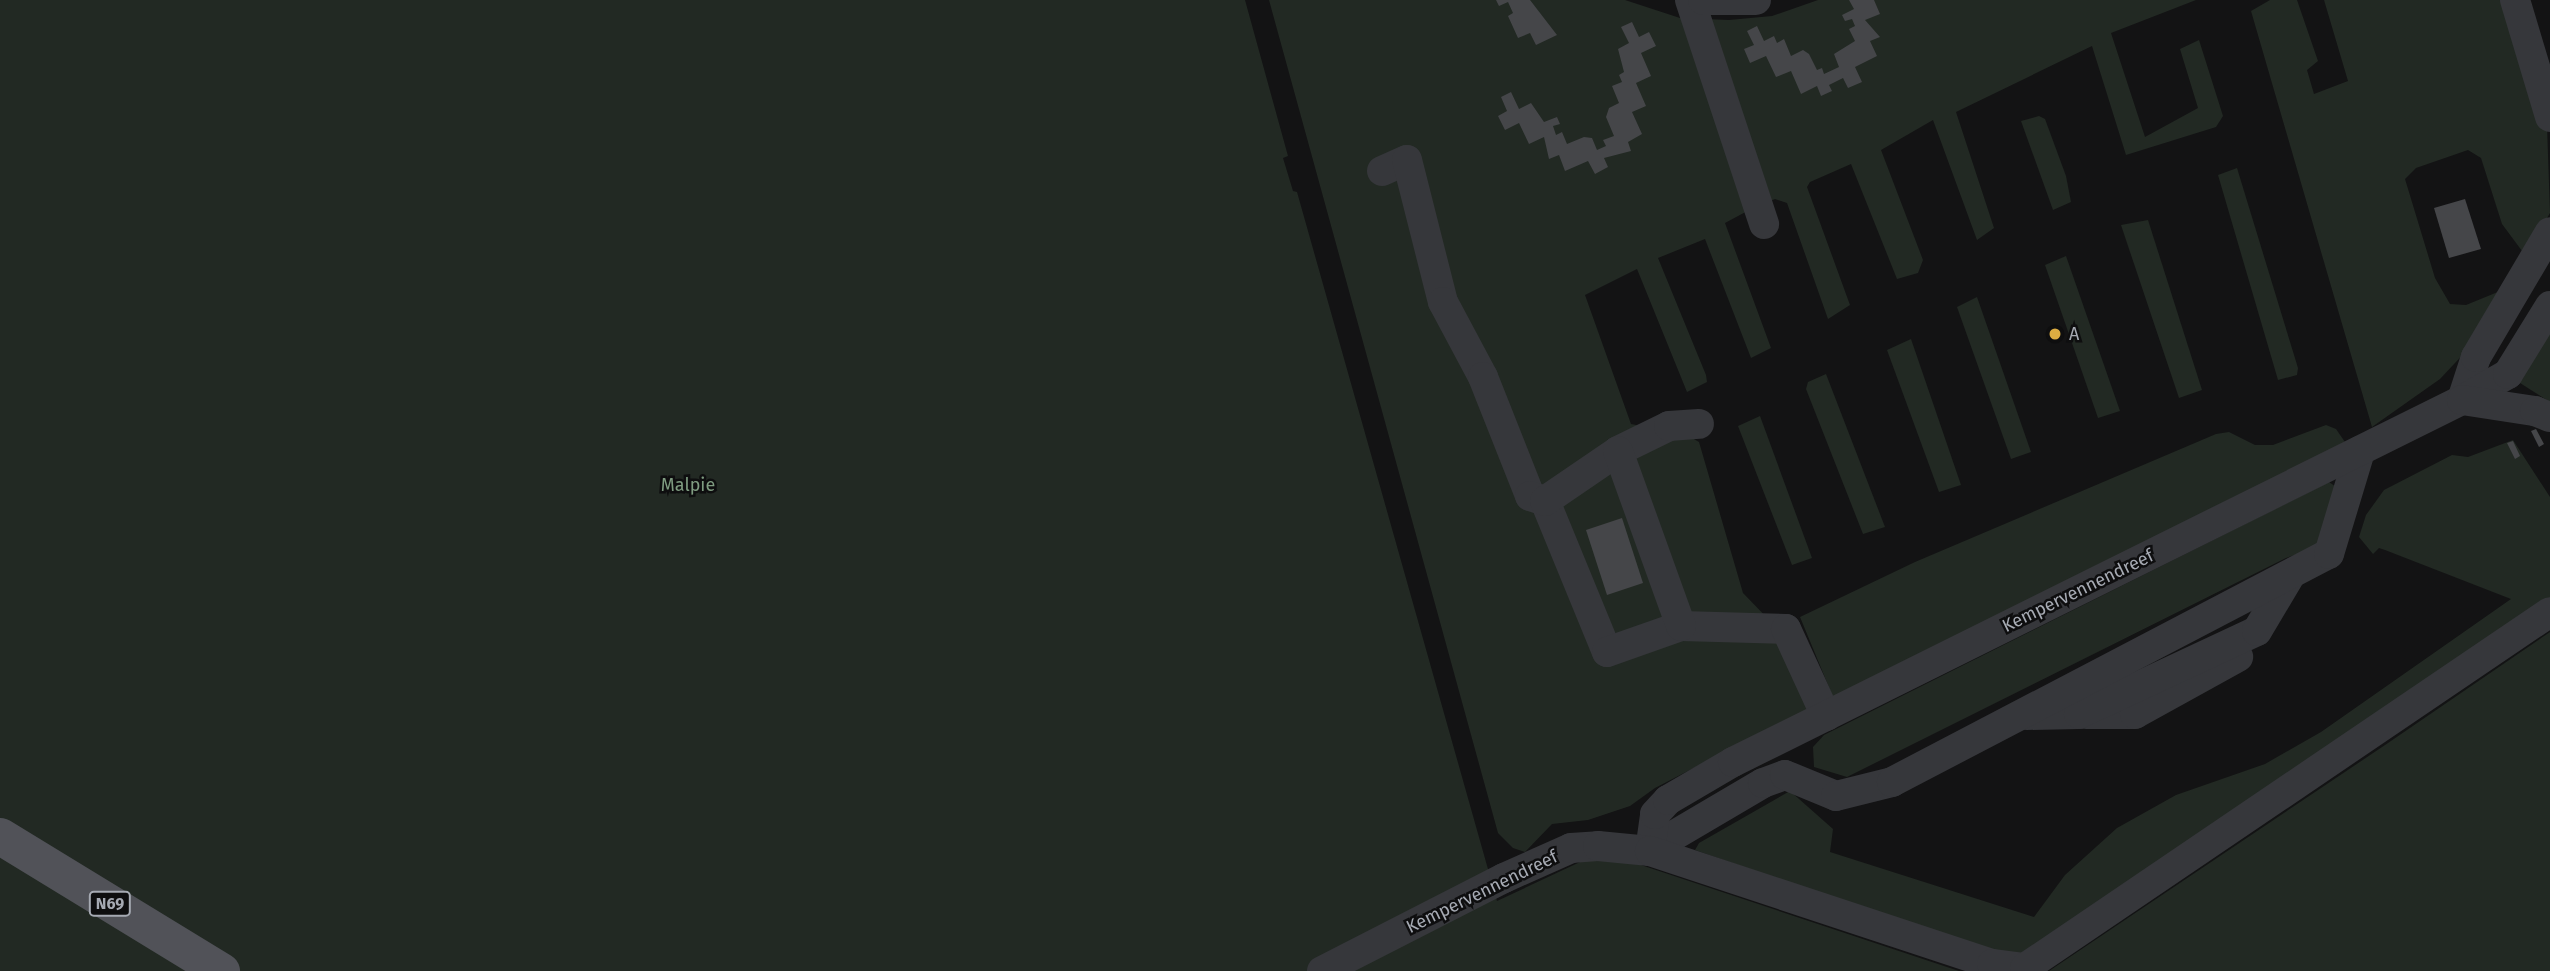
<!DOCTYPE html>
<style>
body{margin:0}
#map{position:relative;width:2550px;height:971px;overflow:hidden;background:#131314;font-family:"Fira Sans",sans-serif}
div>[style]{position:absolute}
.green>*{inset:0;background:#222923}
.building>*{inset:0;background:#454649}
.minor>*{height:30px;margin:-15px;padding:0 15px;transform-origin:15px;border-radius:15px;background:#36373b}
.major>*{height:37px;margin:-18.5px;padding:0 18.5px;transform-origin:18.5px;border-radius:18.5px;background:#515258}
.dots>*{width:19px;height:19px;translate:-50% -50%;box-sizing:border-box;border:4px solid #0e0e0f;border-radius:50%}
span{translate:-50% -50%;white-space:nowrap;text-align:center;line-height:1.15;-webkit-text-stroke:5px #0e0e0f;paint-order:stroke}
.shield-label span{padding:2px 5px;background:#0e0e0f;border:2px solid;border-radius:5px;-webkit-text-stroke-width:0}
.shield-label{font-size:16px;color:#a6aab3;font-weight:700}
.poi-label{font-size:18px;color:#a6aab3}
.left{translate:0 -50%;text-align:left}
.park-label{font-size:18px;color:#7f9c81}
.street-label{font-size:18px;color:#a6aab3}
</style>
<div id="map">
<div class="green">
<i style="clip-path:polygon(0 0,1245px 0,1288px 156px,1283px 158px,1293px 191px,1297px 192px,1497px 901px,1595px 855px,1626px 860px,1959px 971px,0 971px)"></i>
<i style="clip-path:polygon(1269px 0,1625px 0,1680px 18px,1729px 20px,1772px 16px,1818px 0,2196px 0,2111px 33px,2145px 137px,2198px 108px,2180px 49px,2199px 40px,2223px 116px,2216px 127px,2126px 155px,2092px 46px,1956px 112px,1994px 228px,1977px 240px,1933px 120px,1881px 150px,1923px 260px,1918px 273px,1897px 279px,1851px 164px,1810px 182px,1807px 187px,1850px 305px,1828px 319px,1787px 203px,1775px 199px,1753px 208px,1725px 223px,1771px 348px,1751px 358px,1705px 239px,1658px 258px,1706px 375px,1707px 382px,1687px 392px,1637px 269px,1585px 295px,1631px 424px,1685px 434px,1699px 442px,1743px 593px,1776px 627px,1810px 708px,1655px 788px,1630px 806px,1588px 820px,1552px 824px,1525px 852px,1513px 848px,1498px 833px)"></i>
<i style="clip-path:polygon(2270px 0,2297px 0,2318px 61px,2307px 70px,2314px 94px,2348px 81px,2324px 0,2513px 0,2547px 125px,2550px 213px,2525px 255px,2502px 224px,2481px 158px,2468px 150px,2416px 168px,2405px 179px,2435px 278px,2450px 304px,2466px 305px,2510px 287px,2470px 347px,2440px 379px,2372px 427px,2251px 11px)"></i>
<i style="clip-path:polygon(2039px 116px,2045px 119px,2066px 176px,2071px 202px,2053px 210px,2021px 121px)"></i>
<i style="clip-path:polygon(2237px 168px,2298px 368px,2297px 375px,2278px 380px,2218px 175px)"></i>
<i style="clip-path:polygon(2148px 220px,2202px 390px,2179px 398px,2121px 225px)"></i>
<i style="clip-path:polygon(2066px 256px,2120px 411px,2098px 418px,2045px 265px)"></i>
<i style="clip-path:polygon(1977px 297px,2031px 452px,2011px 459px,1957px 307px)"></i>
<i style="clip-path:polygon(2550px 320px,2550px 402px,2520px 383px)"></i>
<i style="clip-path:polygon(1911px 339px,1961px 485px,1939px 492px,1887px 350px)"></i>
<i style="clip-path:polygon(1826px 374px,1885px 527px,1863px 534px,1806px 389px,1808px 382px)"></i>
<i style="clip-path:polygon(1760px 416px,1812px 558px,1792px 565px,1738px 426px)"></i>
<i style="clip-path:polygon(2326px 425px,2336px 429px,2345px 442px,1833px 697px,1800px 617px,1915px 562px,2216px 434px,2229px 432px,2255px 445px,2273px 445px)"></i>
<i style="clip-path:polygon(2513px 440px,2550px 497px,2550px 604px,2016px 961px,1695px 850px,1699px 843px,1790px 791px,1833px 829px,1830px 852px,2034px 917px,2065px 875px,2117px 828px,2176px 795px,2265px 764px,2321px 732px,2511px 599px,2385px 550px,2379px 548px,2373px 554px,2359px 537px,2366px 515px,2384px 490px,2452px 455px,2468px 457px)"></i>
<i style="clip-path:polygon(2329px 482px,2342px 491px,2325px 544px,2286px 558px,1847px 777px,1814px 767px,1813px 747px,1824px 735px)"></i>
<i style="clip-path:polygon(2550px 632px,2550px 971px,2049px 971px,2388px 743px)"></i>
</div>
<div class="building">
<i style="clip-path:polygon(1496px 0,1530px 0,1557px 35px,1536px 45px,1530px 33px,1518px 38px,1508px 16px,1513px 13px,1508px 2px,1499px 6px)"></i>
<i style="clip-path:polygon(1849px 0,1874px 0,1880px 14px,1865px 20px,1880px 37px,1870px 41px,1877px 56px,1855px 67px,1862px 82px,1848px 88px,1843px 78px,1829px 85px,1832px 91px,1821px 96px,1817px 86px,1801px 94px,1791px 71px,1776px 77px,1766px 56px,1750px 63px,1744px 49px,1754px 45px,1747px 31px,1757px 26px,1764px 41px,1774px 36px,1777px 43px,1784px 39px,1791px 56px,1803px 50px,1809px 54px,1817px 70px,1822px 68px,1824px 74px,1839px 67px,1834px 54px,1855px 41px,1849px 29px,1855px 26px,1852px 19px,1845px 21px,1842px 15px,1854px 9px)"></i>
<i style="clip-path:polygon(1632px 22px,1639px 37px,1649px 32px,1656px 46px,1641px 53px,1651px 76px,1636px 83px,1646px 106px,1632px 112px,1642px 134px,1628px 142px,1631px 151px,1604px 158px,1608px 167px,1595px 174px,1588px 161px,1565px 171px,1559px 155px,1549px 159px,1544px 137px,1529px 144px,1519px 123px,1505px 130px,1498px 116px,1507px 111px,1501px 97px,1511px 92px,1519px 109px,1531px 103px,1544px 122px,1557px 117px,1560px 124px,1553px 126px,1556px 135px,1562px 132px,1567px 144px,1584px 137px,1592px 138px,1597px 150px,1606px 146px,1603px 140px,1614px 136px,1606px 117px,1609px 108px,1619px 103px,1612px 86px,1622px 82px,1619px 75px,1624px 72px,1618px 49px,1629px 43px,1621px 27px)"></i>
<i style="clip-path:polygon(2465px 199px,2481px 249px,2449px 258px,2434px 208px)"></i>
<i style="clip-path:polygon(2536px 429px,2544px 444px,2539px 447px,2531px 431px)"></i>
<i style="clip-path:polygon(2513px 441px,2520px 456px,2515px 459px,2507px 443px)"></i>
<i style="clip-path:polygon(1622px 518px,1643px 583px,1607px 595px,1586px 530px)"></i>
</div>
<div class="minor">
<i style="left:1690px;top:0;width:236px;rotate:71.7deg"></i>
<i style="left:1703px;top:0;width:53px"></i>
<i style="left:2515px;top:0;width:122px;rotate:73.3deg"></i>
<i style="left:1382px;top:171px;width:27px;rotate:-24deg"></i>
<i style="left:1407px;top:160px;width:146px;rotate:75.8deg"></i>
<i style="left:1443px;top:302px;width:85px;rotate:61.9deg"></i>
<i style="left:1483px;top:377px;width:128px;rotate:68.4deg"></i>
<i style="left:1530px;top:496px;width:16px;rotate:18deg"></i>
<i style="left:1545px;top:501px;width:163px;rotate:67.7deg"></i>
<i style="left:1607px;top:652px;width:78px;rotate:-19.4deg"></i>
<i style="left:1681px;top:626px;width:105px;rotate:1.6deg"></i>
<i style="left:1786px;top:629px;width:96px;rotate:65.3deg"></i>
<i style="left:2462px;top:400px;width:45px;rotate:-72deg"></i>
<i style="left:2476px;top:357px;width:145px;rotate:-59.4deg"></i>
<i style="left:2462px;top:400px;width:53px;rotate:-29.5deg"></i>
<i style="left:2508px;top:374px;width:80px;rotate:-58.3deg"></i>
<i style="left:1618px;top:451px;width:57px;rotate:-26.1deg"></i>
<i style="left:1669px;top:426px;width:30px;rotate:-4deg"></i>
<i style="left:1545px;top:501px;width:88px;rotate:-34.4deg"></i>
<i style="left:1618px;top:451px;width:186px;rotate:70.2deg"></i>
<i style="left:2086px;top:714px;width:49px"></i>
<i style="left:2135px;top:714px;width:118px;rotate:-29deg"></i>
<i style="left:2027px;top:715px;width:52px;rotate:-1.1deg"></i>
<i style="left:2079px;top:714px;width:196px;rotate:-25deg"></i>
<i style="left:2257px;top:631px;width:66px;rotate:-59.2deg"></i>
<i style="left:1654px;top:840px;width:19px;rotate:-12deg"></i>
<i style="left:1673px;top:836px;width:104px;rotate:-30.5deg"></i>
<i style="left:1763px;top:783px;width:23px;rotate:-20deg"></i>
<i style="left:1785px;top:775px;width:55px;rotate:22.4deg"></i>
<i style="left:1836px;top:796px;width:58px;rotate:-14deg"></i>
<i style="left:1892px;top:782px;width:493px;rotate:-27.6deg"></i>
<i style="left:2329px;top:554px;width:108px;rotate:-73.2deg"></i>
<i style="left:1650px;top:851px;width:37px;rotate:-82deg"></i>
<i style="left:1655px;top:814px;width:19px;rotate:-47deg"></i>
<i style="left:1668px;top:800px;width:75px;rotate:-30.3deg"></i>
<i style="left:1733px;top:762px;width:814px;rotate:-26.41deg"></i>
<i style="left:2462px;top:400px;width:74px;rotate:8.6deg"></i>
<i style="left:2535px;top:411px;width:16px;rotate:22deg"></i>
<i style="left:1322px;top:971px;width:204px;rotate:-27.1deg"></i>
<i style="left:1504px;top:878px;width:73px;rotate:-24.1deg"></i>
<i style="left:1571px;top:848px;width:27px;rotate:-4deg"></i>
<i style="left:1598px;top:846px;width:52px;rotate:5.5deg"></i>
<i style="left:1650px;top:851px;width:360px;rotate:18.3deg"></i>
<i style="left:1992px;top:964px;width:33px;rotate:7deg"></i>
<i style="left:2025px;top:968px;width:634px;rotate:-34.14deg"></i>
</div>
<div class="major">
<i style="left:0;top:836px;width:259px;rotate:31.4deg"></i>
</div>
<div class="dots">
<i style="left:2055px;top:334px;background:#ddad42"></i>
</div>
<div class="shield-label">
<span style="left:110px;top:904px">N69</span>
</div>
<div class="poi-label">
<span class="left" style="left:2069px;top:334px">A</span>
</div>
<div class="park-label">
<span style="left:688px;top:485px">Malpie</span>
</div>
<div class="street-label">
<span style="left:2078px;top:591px;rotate:-26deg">Kempervennendreef</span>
<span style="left:1482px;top:892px;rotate:-26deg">Kempervennendreef</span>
</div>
</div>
